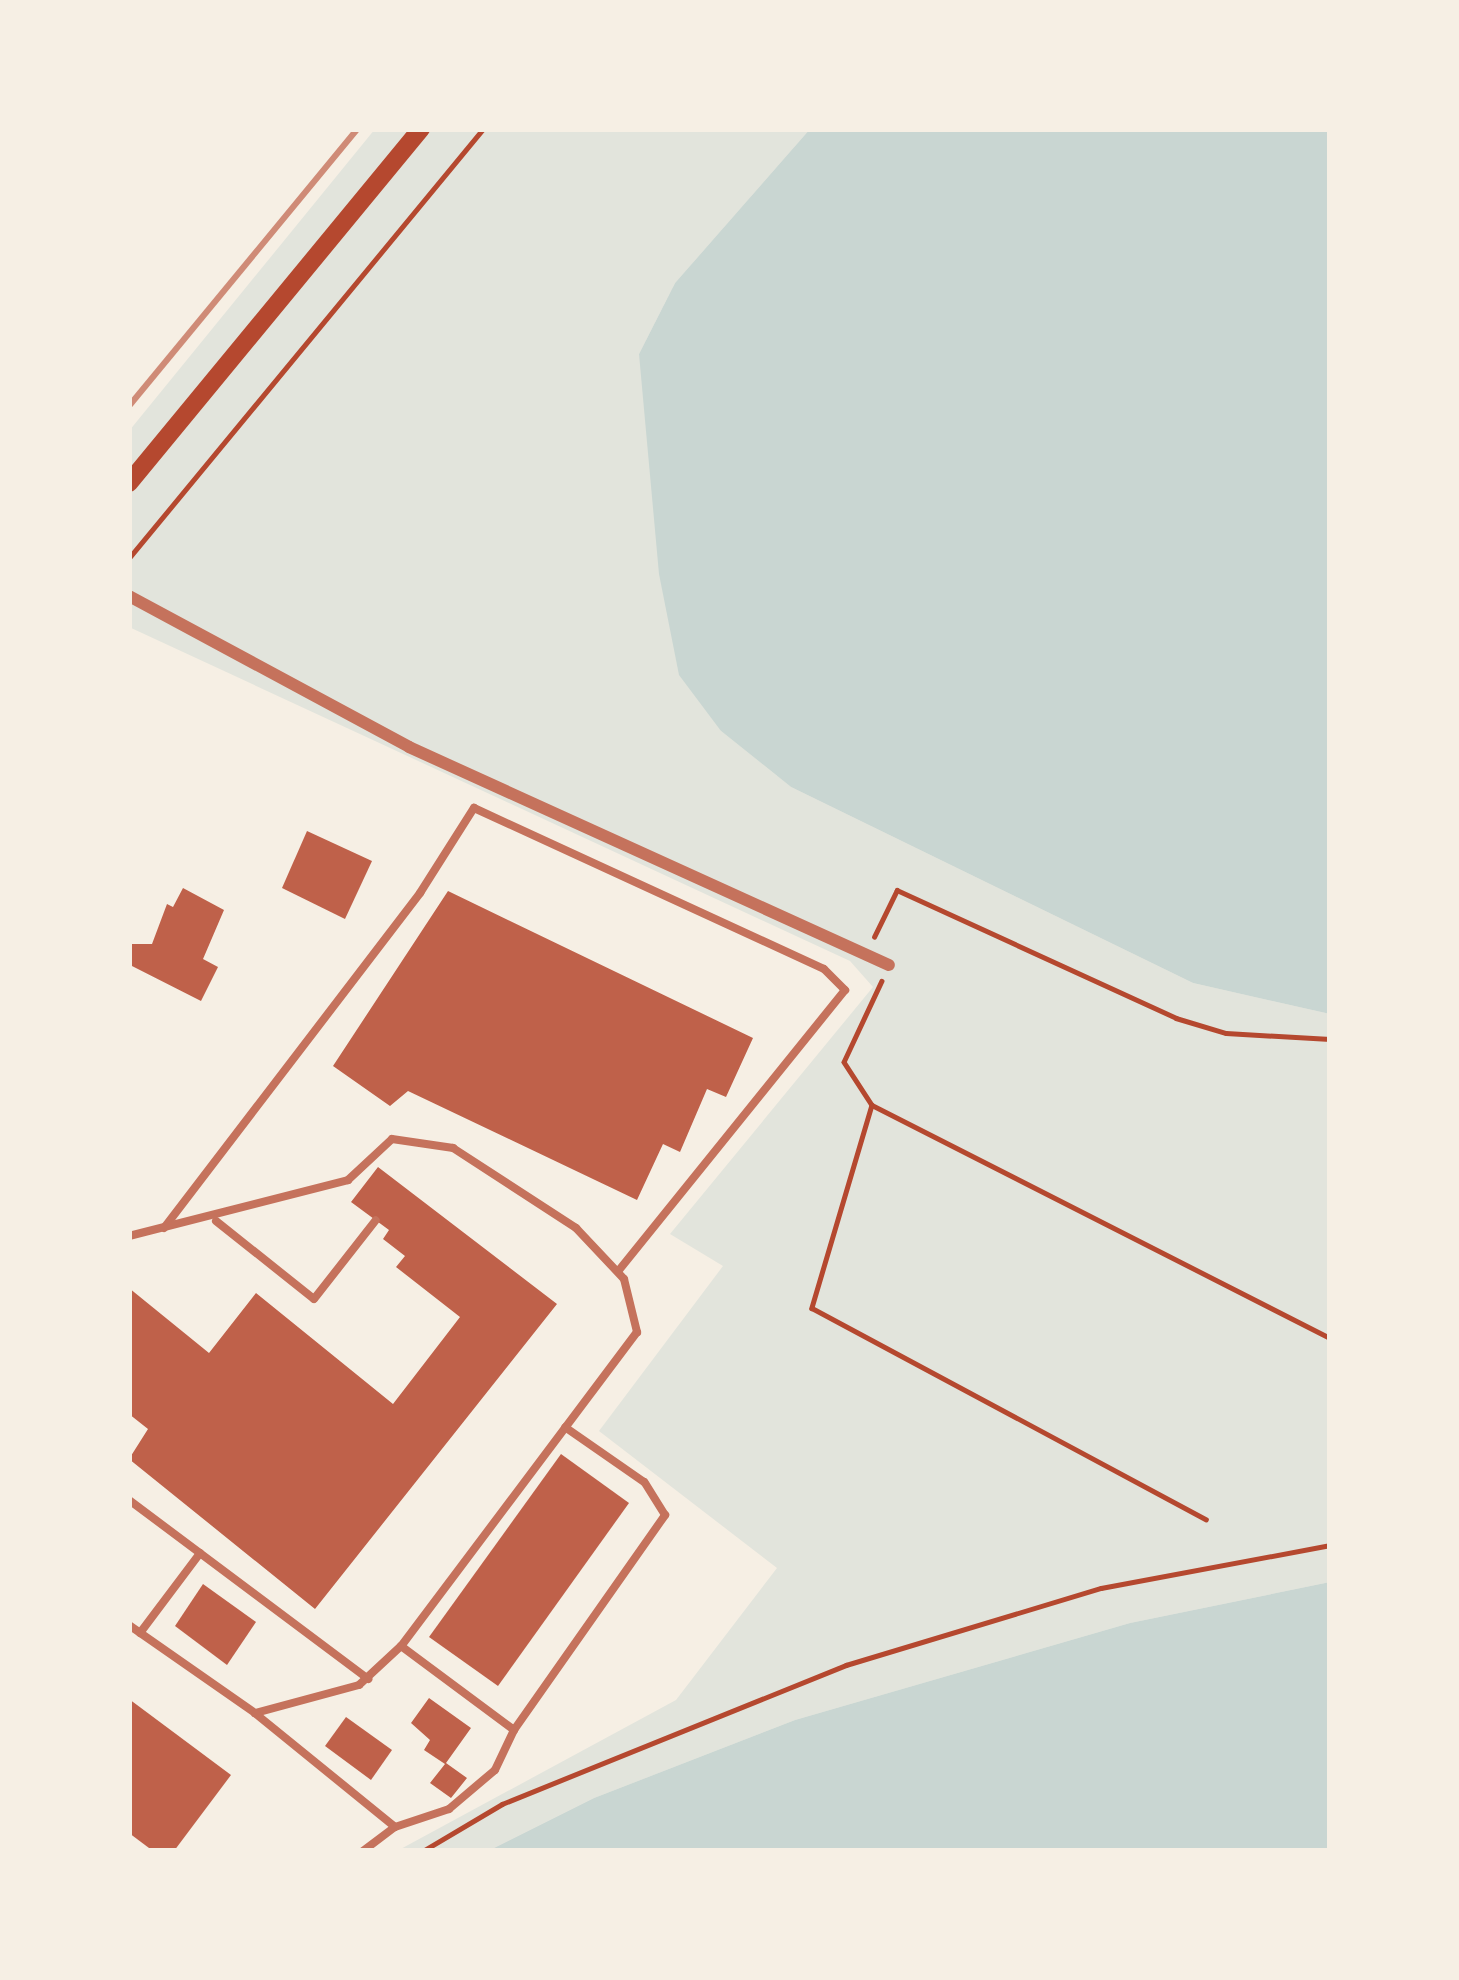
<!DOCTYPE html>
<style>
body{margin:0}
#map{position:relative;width:1459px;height:1980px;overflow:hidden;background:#f6efe4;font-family:"Nunito Sans",sans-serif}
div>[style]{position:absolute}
.green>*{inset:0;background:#e2e4dc}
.water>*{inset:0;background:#c9d6d2}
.building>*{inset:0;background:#bf614a}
.path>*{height:4.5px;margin:-2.25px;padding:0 2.25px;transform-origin:2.25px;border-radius:2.25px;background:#b5482f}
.service>*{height:8px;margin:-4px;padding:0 4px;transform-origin:4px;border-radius:4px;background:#c5725c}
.minor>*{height:12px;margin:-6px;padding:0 6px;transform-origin:6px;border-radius:6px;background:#c5725c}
.secondary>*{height:18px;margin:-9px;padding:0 9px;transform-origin:9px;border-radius:9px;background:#b5482f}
.rail>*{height:6px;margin:-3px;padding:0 3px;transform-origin:3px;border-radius:3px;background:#cf8b77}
span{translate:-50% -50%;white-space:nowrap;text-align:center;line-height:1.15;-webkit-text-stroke:9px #f6efe4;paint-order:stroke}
.frame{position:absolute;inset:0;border:132px solid #f6efe4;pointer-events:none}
</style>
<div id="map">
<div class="green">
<i style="clip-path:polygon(375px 129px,810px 129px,675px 283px,639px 354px,721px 731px,791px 787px,1193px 983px,1330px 1014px,1330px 1582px,1130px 1623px,795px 1720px,594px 1798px,488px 1851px,397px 1851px,676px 1700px,777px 1568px,599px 1431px,723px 1266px,670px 1234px,873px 987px,850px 961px,129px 627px,129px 431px)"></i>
</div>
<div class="water">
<i style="clip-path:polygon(810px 129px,1330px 129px,1330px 1014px,1193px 983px,791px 787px,721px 731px,679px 675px,659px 574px,639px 354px,675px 283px)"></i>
<i style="clip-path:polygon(1330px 1582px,1330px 1851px,488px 1851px,594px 1798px,795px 1720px,1130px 1623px)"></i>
</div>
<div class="building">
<i style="clip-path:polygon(307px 831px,372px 861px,345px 919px,282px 888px)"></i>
<i style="clip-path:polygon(183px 888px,224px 910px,203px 959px,218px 967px,201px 1001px,130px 965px,131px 944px,152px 944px,167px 904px,173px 907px)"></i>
<i style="clip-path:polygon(448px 891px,753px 1038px,726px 1097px,707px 1089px,680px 1152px,663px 1144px,637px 1200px,408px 1091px,390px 1106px,333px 1066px)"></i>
<i style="clip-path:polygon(378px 1167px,557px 1304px,315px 1609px,129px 1459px,148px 1429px,129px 1414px,129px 1288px,209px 1353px,256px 1293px,393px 1404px,460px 1317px,396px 1267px,405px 1256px,383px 1239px,389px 1230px,351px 1202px)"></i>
<i style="clip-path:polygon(561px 1454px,629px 1503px,498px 1686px,429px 1637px)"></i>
<i style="clip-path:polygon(203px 1584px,256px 1622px,227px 1665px,175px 1626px)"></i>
<i style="clip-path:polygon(429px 1698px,471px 1728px,446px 1763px,467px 1778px,451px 1798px,430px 1783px,445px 1764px,424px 1750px,430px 1740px,411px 1723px)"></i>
<i style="clip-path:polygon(129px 1699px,231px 1775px,174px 1851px,153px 1851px,129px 1833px)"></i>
<i style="clip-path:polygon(346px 1717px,392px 1750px,371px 1780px,325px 1746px)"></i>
</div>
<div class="path">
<i style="left:129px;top:558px;width:556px;rotate:-50.47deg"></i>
<i style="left:874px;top:937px;width:52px;rotate:-63.9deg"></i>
<i style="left:897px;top:890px;width:307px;rotate:24.6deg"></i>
<i style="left:1176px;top:1018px;width:52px;rotate:16.7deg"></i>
<i style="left:1226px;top:1033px;width:104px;rotate:3.3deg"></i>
<i style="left:882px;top:981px;width:89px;rotate:115.1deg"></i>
<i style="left:844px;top:1062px;width:51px;rotate:56.9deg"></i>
<i style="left:872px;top:1105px;width:212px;rotate:106.5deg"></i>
<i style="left:812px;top:1308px;width:447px;rotate:28.2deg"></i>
<i style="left:872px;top:1105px;width:514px;rotate:26.96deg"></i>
<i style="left:423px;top:1851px;width:92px;rotate:-30.7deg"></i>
<i style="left:502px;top:1804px;width:371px;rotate:-22deg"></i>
<i style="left:846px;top:1665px;width:266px;rotate:-16.8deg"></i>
<i style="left:1101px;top:1588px;width:233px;rotate:-10.6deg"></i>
</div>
<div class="service">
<i style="left:216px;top:1221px;width:125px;rotate:38.5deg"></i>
<i style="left:314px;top:1299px;width:100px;rotate:-51.9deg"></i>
<i style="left:164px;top:1228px;width:422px;rotate:-52.6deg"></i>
<i style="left:420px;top:893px;width:101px;rotate:-57.6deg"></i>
<i style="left:474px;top:808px;width:385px;rotate:24.7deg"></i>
<i style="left:824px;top:969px;width:30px;rotate:45deg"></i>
<i style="left:845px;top:990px;width:361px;rotate:128.9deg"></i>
<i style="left:129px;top:1236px;width:226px;rotate:-14.3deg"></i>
<i style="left:348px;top:1180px;width:60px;rotate:-43deg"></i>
<i style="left:392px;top:1139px;width:62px;rotate:8.4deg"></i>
<i style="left:453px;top:1148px;width:147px;rotate:33deg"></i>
<i style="left:576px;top:1228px;width:70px;rotate:46.7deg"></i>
<i style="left:624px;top:1279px;width:55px;rotate:76.2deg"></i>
<i style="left:637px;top:1332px;width:393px;rotate:126.9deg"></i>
<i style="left:401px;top:1646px;width:57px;rotate:137.1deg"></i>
<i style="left:359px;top:1685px;width:108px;rotate:164.9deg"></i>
<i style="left:255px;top:1713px;width:154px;rotate:-145.1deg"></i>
<i style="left:129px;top:1500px;width:299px;rotate:36.8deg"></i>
<i style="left:140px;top:1633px;width:100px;rotate:-53.1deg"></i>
<i style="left:401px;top:1646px;width:141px;rotate:36.6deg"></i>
<i style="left:514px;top:1730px;width:263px;rotate:-54.9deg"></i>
<i style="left:665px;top:1515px;width:39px;rotate:-122deg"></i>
<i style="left:644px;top:1482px;width:96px;rotate:-145.2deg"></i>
<i style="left:256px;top:1714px;width:179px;rotate:39.1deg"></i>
<i style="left:395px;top:1827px;width:57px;rotate:-18.4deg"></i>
<i style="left:449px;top:1809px;width:60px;rotate:-40.3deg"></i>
<i style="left:495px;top:1770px;width:44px;rotate:-64.6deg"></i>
<i style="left:363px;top:1851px;width:40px;rotate:-37deg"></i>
</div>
<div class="minor">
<i style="left:129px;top:596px;width:318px;rotate:28.3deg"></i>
<i style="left:409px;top:747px;width:527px;rotate:24.43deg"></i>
</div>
<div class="secondary">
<i style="left:129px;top:483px;width:459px;rotate:-50.5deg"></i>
</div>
<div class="rail">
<i style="left:129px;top:406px;width:359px;rotate:-50.5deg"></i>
</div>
<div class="frame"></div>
</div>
